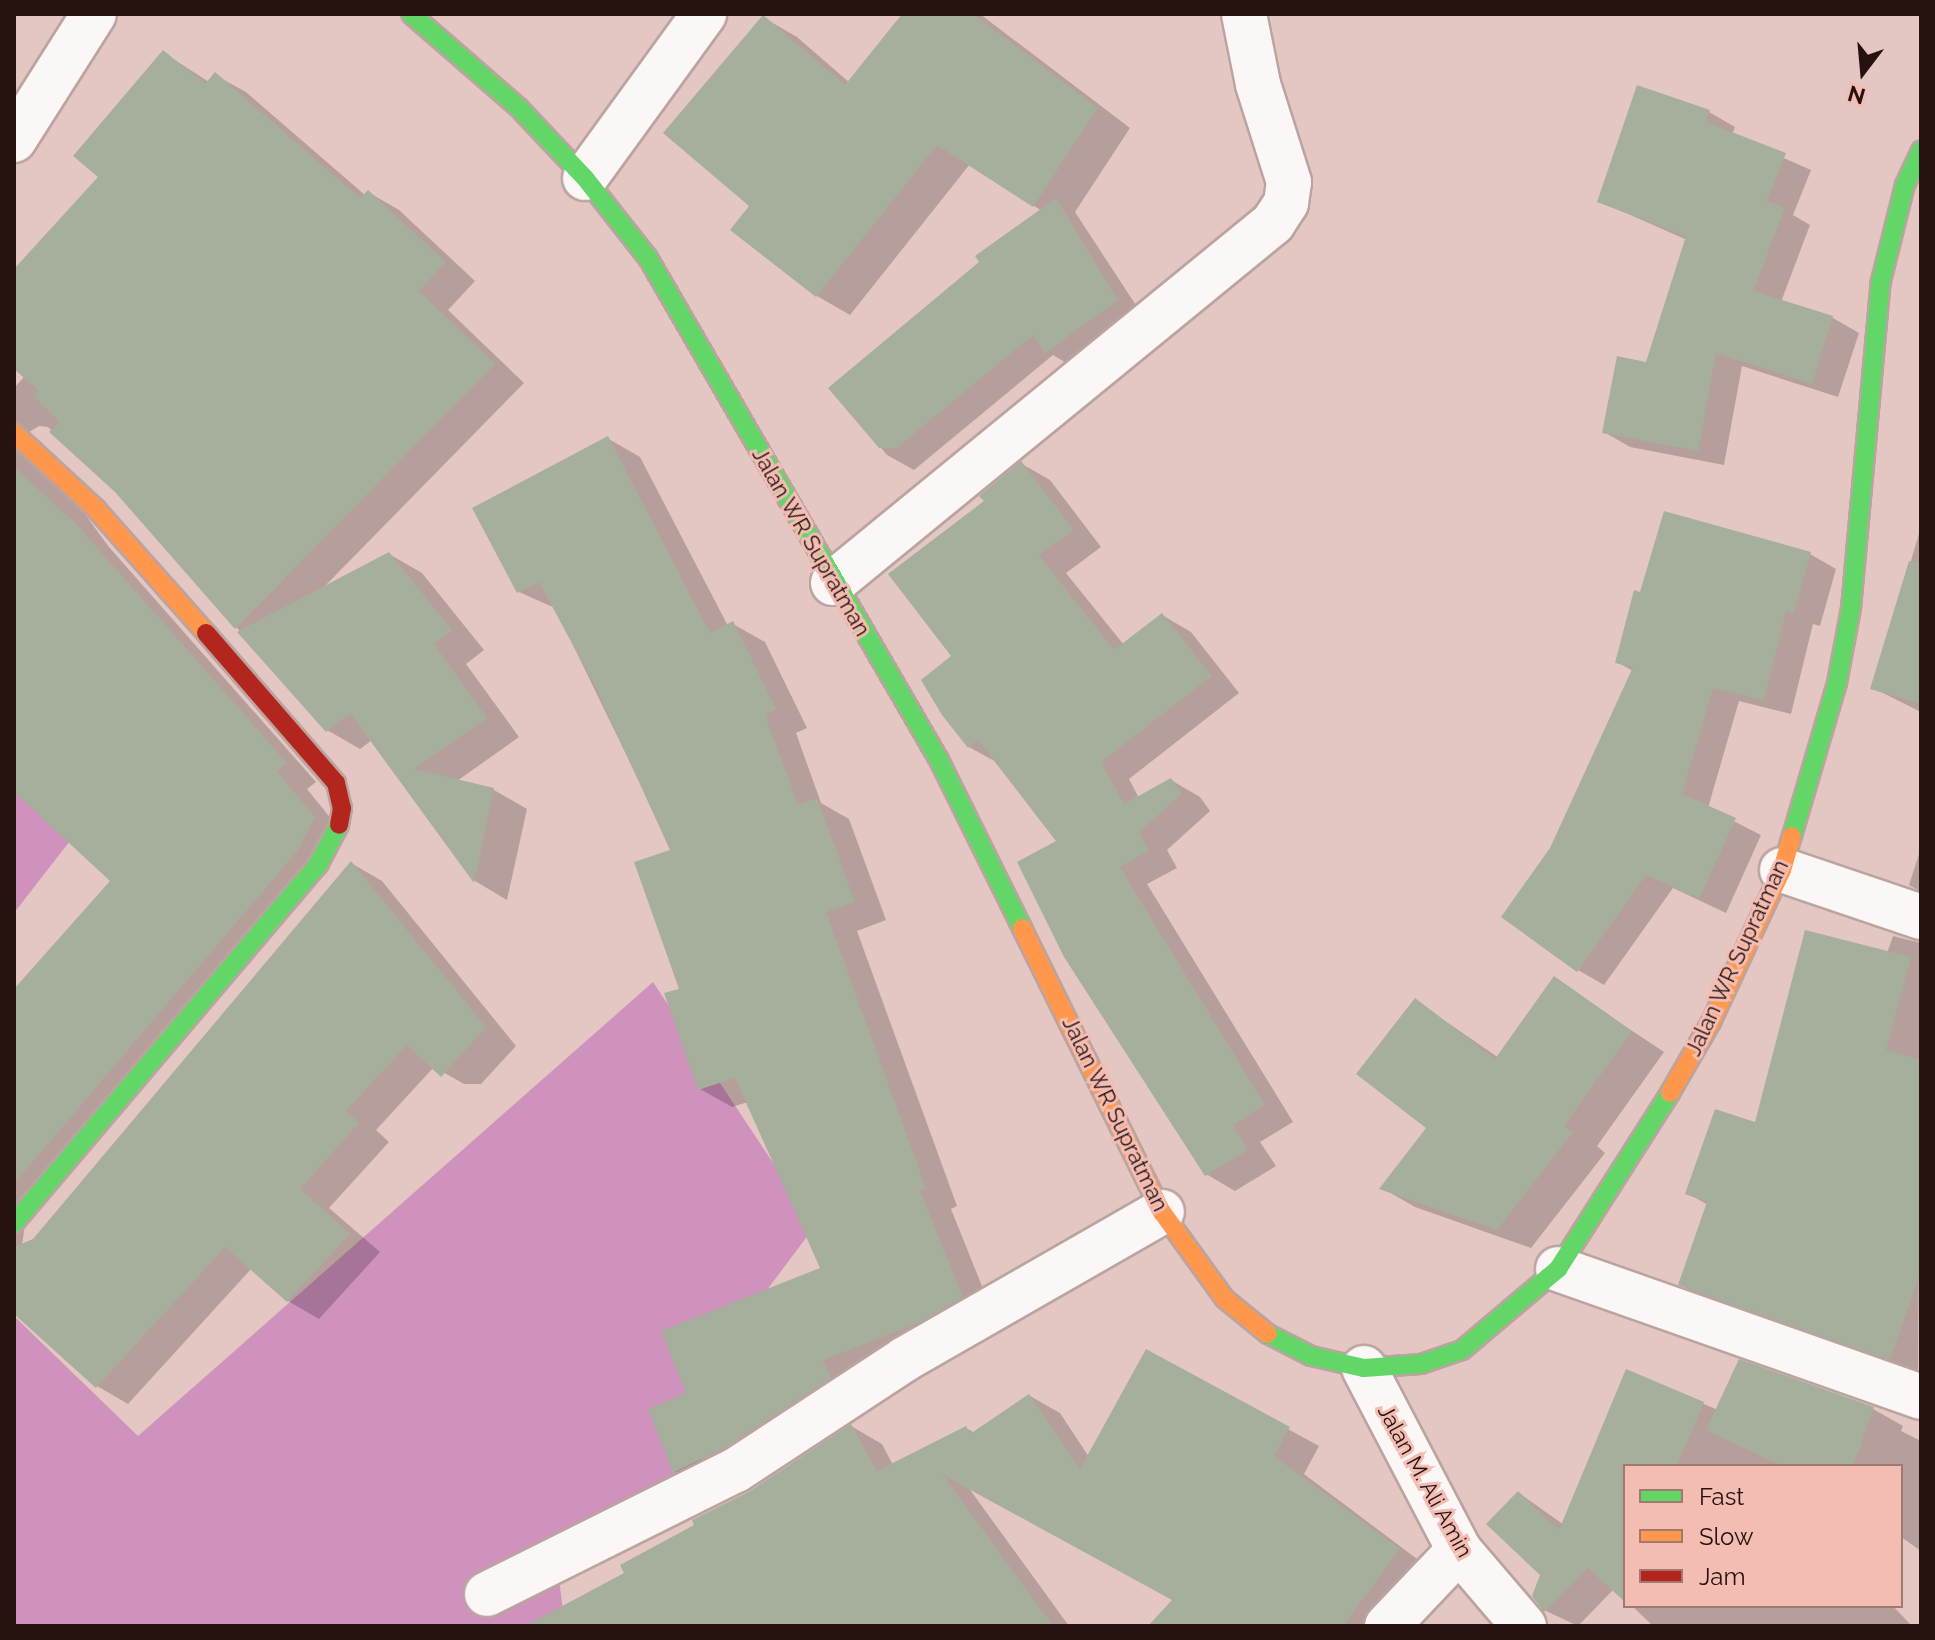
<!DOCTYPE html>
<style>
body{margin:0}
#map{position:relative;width:1935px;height:1640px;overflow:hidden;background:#e4c7c2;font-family:Raleway,sans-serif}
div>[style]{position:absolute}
.forest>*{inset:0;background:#cf92bc}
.shadow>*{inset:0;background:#0003}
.building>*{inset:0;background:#a6ae9c}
.roads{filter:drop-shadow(2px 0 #bba4a0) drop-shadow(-2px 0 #bba4a0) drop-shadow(0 2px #bba4a0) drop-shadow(0 -2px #bba4a0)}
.street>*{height:44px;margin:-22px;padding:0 22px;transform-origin:22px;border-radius:22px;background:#fbf7f6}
.fast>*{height:18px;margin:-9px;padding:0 9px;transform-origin:9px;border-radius:9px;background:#63d668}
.slow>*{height:18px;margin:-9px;padding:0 9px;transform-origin:9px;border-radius:9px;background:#ff974d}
.jam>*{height:18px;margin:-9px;padding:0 9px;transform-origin:9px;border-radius:9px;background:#b3261e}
span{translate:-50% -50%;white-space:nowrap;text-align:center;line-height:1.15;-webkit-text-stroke:6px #f3bdb3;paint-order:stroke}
.street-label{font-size:22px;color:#25120f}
.frame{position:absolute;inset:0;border:16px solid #25120f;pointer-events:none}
.legend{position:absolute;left:1623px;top:1464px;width:280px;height:144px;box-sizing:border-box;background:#f3bdb3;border:2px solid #a17971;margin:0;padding:10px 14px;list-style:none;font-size:24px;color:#25120f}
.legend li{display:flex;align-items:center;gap:16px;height:40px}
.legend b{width:40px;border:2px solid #a17971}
.north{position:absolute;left:1823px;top:32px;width:80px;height:80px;-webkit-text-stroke:6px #f3bdb3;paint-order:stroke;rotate:196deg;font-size:22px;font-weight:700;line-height:32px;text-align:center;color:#25120f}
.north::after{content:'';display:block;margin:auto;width:28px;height:36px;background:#25120f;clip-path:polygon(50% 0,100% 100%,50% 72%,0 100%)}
</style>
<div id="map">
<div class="forest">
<i style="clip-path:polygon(14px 679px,104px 797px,14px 913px)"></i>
<i style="clip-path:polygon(653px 982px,815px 1226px,727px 1343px,696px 1487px,559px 1579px,565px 1626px,14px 1626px,14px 1316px,138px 1436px)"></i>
</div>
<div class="shadow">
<i style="clip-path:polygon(905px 14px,980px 14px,1130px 128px,1075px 212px,1143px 316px,1073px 367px,1053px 355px,914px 470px,887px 455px,831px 388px,1042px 211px,970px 164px,850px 315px,817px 296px,752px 206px,764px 18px,797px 37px,850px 83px)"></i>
<i style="clip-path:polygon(164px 53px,209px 82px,215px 75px,246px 92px,365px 195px,368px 192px,399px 210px,475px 281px,448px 310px,524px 383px,324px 587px,389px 554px,422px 573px,484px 650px,466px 664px,519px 737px,457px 781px,494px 790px,527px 809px,507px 900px,475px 881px,372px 740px,360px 749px,327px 730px,116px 491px,48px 427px,39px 426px,26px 434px,109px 547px,316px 782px,307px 789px,345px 836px,25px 1225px,22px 1245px,34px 1241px,351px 863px,382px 881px,516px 1046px,481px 1084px,464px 1084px,434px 1067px,376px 1130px,389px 1142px,329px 1208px,380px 1252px,319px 1319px,288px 1301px,252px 1268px,128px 1404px,97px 1386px,14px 1311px,14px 992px,112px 881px,14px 752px,14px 388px,25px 376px,14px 366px,14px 272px,101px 177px)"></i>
<i style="clip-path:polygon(1709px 112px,1735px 127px,1732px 135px,1811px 170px,1793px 215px,1810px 225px,1781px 302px,1833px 318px,1859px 333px,1838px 397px,1742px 366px,1724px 465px,1630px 447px,1604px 432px,1647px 364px,1687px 240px,1599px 201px)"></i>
<i style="clip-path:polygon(607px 438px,640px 457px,728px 626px,733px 624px,765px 642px,807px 728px,796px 733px,821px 803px,849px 819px,886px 920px,857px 931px,957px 1206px,951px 1209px,994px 1316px,707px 1490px,675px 1472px,689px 1395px,823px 1269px,748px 1102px,732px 1107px,700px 1089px,681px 990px,673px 851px,555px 608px,519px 592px)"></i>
<i style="clip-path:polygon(1022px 464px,1050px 480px,1101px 547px,1066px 573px,1124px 645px,1162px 615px,1191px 632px,1239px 693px,1129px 779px,1139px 798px,1171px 780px,1200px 797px,1210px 811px,1167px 850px,1177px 868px,1147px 884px,1293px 1122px,1260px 1142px,1276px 1166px,1235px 1191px,1206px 1174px,1059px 842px,998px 763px,969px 747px,954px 656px,987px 502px)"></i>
<i style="clip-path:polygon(1921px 527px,1921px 712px,1873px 688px)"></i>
<i style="clip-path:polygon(1810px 554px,1836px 569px,1820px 626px,1813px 624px,1791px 714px,1739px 701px,1708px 808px,1761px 835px,1726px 913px,1673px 888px,1604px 985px,1578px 970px,1552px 849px,1633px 671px,1617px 662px,1642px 594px)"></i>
<i style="clip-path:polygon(1921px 848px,1921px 892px,1909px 885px)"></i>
<i style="clip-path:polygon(1893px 936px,1921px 943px,1918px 1374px,1707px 1300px,1680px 1284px,1708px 1205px,1687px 1193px,1756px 1125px,1887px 953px)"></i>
<i style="clip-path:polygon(1554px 979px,1664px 1052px,1597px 1146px,1605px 1153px,1531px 1248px,1415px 1207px,1382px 1188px,1429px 1128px,1416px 1001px,1499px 1058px)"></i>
<i style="clip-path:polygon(1147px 1352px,1319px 1446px,1304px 1474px,1429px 1568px,1385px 1626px,1150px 1626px,1174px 1600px,968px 1487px,1069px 1626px,555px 1626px,851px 1426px,882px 1444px,893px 1465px,966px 1428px,975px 1433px,1030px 1396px,1060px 1413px,1089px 1457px)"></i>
<i style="clip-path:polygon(1627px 1372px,1718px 1410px,1873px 1409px,1903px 1426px,1901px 1431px,1921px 1441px,1921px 1551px,1901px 1537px,1901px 1466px,1625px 1466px,1625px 1600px,1614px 1589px,1578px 1626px,1546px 1611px,1534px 1596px,1543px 1575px,1519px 1493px,1564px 1525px)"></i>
<i style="clip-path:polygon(1632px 1606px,1893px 1606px,1912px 1626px,1653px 1626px)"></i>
</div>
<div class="building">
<i style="clip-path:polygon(902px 14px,973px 14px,1098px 108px,1033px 207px,937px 145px,816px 297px,730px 230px,749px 206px,663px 133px,763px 15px,845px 85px)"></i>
<i style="clip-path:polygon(163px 50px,205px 84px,215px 72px,360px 198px,368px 190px,446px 262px,419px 291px,495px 364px,235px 629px,115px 492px,49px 432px,60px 422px,34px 397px,39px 391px,14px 369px,14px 269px,98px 177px,73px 156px)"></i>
<i style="clip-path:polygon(1637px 85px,1710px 110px,1706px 122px,1786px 153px,1767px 201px,1785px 208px,1753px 291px,1833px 316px,1812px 384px,1716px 353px,1698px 451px,1602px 433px,1617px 356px,1646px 362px,1686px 236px,1597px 202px)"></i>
<i style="clip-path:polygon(1056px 198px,1118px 300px,1045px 353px,1033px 335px,897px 448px,879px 448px,828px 388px,979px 262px,975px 256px)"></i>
<i style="clip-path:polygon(608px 436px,710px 633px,733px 621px,776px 709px,765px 715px,798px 805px,817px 798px,855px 902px,826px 912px,926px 1188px,920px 1191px,963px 1297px,918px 1323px,823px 1360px,831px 1378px,724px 1448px,673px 1473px,648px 1409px,686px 1393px,661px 1331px,820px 1268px,735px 1078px,698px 1090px,664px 993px,679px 989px,634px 862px,670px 850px,596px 688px,539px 582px,517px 593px,472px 508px)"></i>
<i style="clip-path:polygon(1021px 461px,1074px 530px,1039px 555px,1114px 650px,1162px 613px,1212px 676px,1101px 762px,1124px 804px,1171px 778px,1182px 794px,1139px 832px,1149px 851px,1120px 867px,1265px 1105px,1233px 1125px,1248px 1150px,1205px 1176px,1064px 957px,1017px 862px,1056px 841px,978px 740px,968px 748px,942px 715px,921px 680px,951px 656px,888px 574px,984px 501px,979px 496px)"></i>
<i style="clip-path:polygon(14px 467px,78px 526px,287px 763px,277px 771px,315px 817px,298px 850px,14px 1184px,14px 989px,110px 881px,14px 792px)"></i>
<i style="clip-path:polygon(1664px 511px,1811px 552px,1794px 613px,1786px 611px,1764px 700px,1713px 688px,1682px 794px,1736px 818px,1699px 899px,1646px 875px,1577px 972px,1501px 917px,1550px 848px,1633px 667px,1615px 663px,1634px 590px,1640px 592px)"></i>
<i style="clip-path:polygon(389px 552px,452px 630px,434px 644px,487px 718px,414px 769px,494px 788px,474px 883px,350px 713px,326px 732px,237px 632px)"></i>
<i style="clip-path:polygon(1909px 561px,1921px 563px,1921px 704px,1870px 689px)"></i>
<i style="clip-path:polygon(351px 861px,486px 1027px,441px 1077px,407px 1045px,346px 1111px,359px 1123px,300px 1189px,350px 1234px,287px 1302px,225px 1247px,96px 1388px,14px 1314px,14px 1247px,33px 1239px)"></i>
<i style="clip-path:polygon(1805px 930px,1911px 957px,1886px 1050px,1921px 1060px,1921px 1271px,1890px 1360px,1678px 1285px,1707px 1202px,1685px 1194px,1715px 1109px,1755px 1122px)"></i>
<i style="clip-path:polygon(1554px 976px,1632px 1031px,1564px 1126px,1573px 1132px,1497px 1230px,1379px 1189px,1426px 1128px,1356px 1074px,1415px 998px,1495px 1059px)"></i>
<i style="clip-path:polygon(1146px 1349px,1290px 1427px,1274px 1456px,1400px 1549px,1343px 1626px,1148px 1626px,1172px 1600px,943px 1475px,1053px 1626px,525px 1626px,624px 1573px,620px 1565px,694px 1525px,692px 1520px,750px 1491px,851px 1424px,877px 1471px,966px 1426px,970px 1434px,1029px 1394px,1080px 1469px)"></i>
<i style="clip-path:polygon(1739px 1359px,1874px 1407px,1853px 1466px,1782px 1466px,1706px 1430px)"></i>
<i style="clip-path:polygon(1626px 1369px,1704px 1402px,1677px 1466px,1625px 1466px,1625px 1602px,1588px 1568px,1544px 1612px,1532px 1596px,1540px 1575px,1486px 1524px,1518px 1491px,1559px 1530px)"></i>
</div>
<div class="roads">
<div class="street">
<i style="left:14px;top:140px;width:149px;rotate:-57.6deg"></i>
<i style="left:585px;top:178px;width:203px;rotate:-54deg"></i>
<i style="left:833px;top:583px;width:569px;rotate:-39.29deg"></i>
<i style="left:1273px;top:223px;width:24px;rotate:-57deg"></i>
<i style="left:1286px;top:203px;width:21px;rotate:-82deg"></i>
<i style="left:1289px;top:182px;width:103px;rotate:-107.6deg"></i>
<i style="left:1258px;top:84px;width:71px;rotate:-101.3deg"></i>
<i style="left:1782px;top:870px;width:147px;rotate:18.7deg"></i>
<i style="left:1558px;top:1269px;width:385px;rotate:19.4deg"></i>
<i style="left:1364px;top:1368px;width:205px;rotate:62.4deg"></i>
<i style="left:1459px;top:1550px;width:100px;rotate:49.5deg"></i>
<i style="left:487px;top:1594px;width:278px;rotate:-26.5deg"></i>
<i style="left:736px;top:1470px;width:202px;rotate:-33.3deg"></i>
<i style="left:905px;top:1359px;width:296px;rotate:-29.8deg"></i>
<i style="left:1387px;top:1626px;width:105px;rotate:-46.5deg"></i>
</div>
<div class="fast">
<i style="left:411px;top:14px;width:143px;rotate:41deg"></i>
<i style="left:519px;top:108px;width:96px;rotate:46.7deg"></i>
<i style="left:585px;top:178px;width:102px;rotate:51.8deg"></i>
<i style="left:648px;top:258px;width:580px;rotate:59.9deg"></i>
<i style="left:939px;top:760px;width:187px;rotate:63.7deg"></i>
<i style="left:1792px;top:836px;width:159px;rotate:-73.6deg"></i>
<i style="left:1837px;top:683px;width:76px;rotate:-79.4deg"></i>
<i style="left:1851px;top:608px;width:328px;rotate:-84.8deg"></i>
<i style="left:1881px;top:281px;width:99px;rotate:-76deg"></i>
<i style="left:1905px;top:185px;width:38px;rotate:-65deg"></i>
<i style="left:14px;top:1223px;width:470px;rotate:-49.7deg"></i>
<i style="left:318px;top:865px;width:45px;rotate:-62.3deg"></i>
<i style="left:1268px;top:1334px;width:48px;rotate:27.1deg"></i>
<i style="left:1311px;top:1356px;width:54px;rotate:12.8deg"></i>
<i style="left:1364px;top:1368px;width:57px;rotate:-4deg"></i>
<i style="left:1421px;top:1364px;width:43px;rotate:-18.9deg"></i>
<i style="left:1462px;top:1350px;width:126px;rotate:-40.2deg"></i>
<i style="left:1558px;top:1269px;width:209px;rotate:-57.5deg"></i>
</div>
<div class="slow">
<i style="left:14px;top:433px;width:112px;rotate:42.8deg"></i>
<i style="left:96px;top:509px;width:166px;rotate:48.4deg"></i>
<i style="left:1022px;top:928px;width:317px;rotate:63.8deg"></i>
<i style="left:1162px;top:1212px;width:107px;rotate:54.1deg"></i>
<i style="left:1225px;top:1299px;width:55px;rotate:39.1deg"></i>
<i style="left:1670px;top:1093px;width:82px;rotate:-60deg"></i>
<i style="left:1711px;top:1022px;width:168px;rotate:-65deg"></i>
<i style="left:1782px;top:870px;width:35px;rotate:-74deg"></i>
</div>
<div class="jam">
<i style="left:206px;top:633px;width:198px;rotate:49.1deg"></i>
<i style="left:336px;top:783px;width:26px;rotate:77deg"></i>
<i style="left:342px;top:808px;width:17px;rotate:100deg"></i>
</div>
</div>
<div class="street-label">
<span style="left:811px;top:542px;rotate:60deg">Jalan WR Supratman</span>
<span style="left:1737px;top:958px;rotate:-65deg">Jalan WR Supratman</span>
<span style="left:1115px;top:1114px;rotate:64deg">Jalan WR Supratman</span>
<span style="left:1425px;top:1481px;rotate:61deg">Jalan M. Ali Amin</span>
</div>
<div class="frame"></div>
<ul class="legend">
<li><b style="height:10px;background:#63d668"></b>Fast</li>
<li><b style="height:10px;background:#ff974d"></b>Slow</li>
<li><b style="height:10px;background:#b3261e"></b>Jam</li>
</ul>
<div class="north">N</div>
</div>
